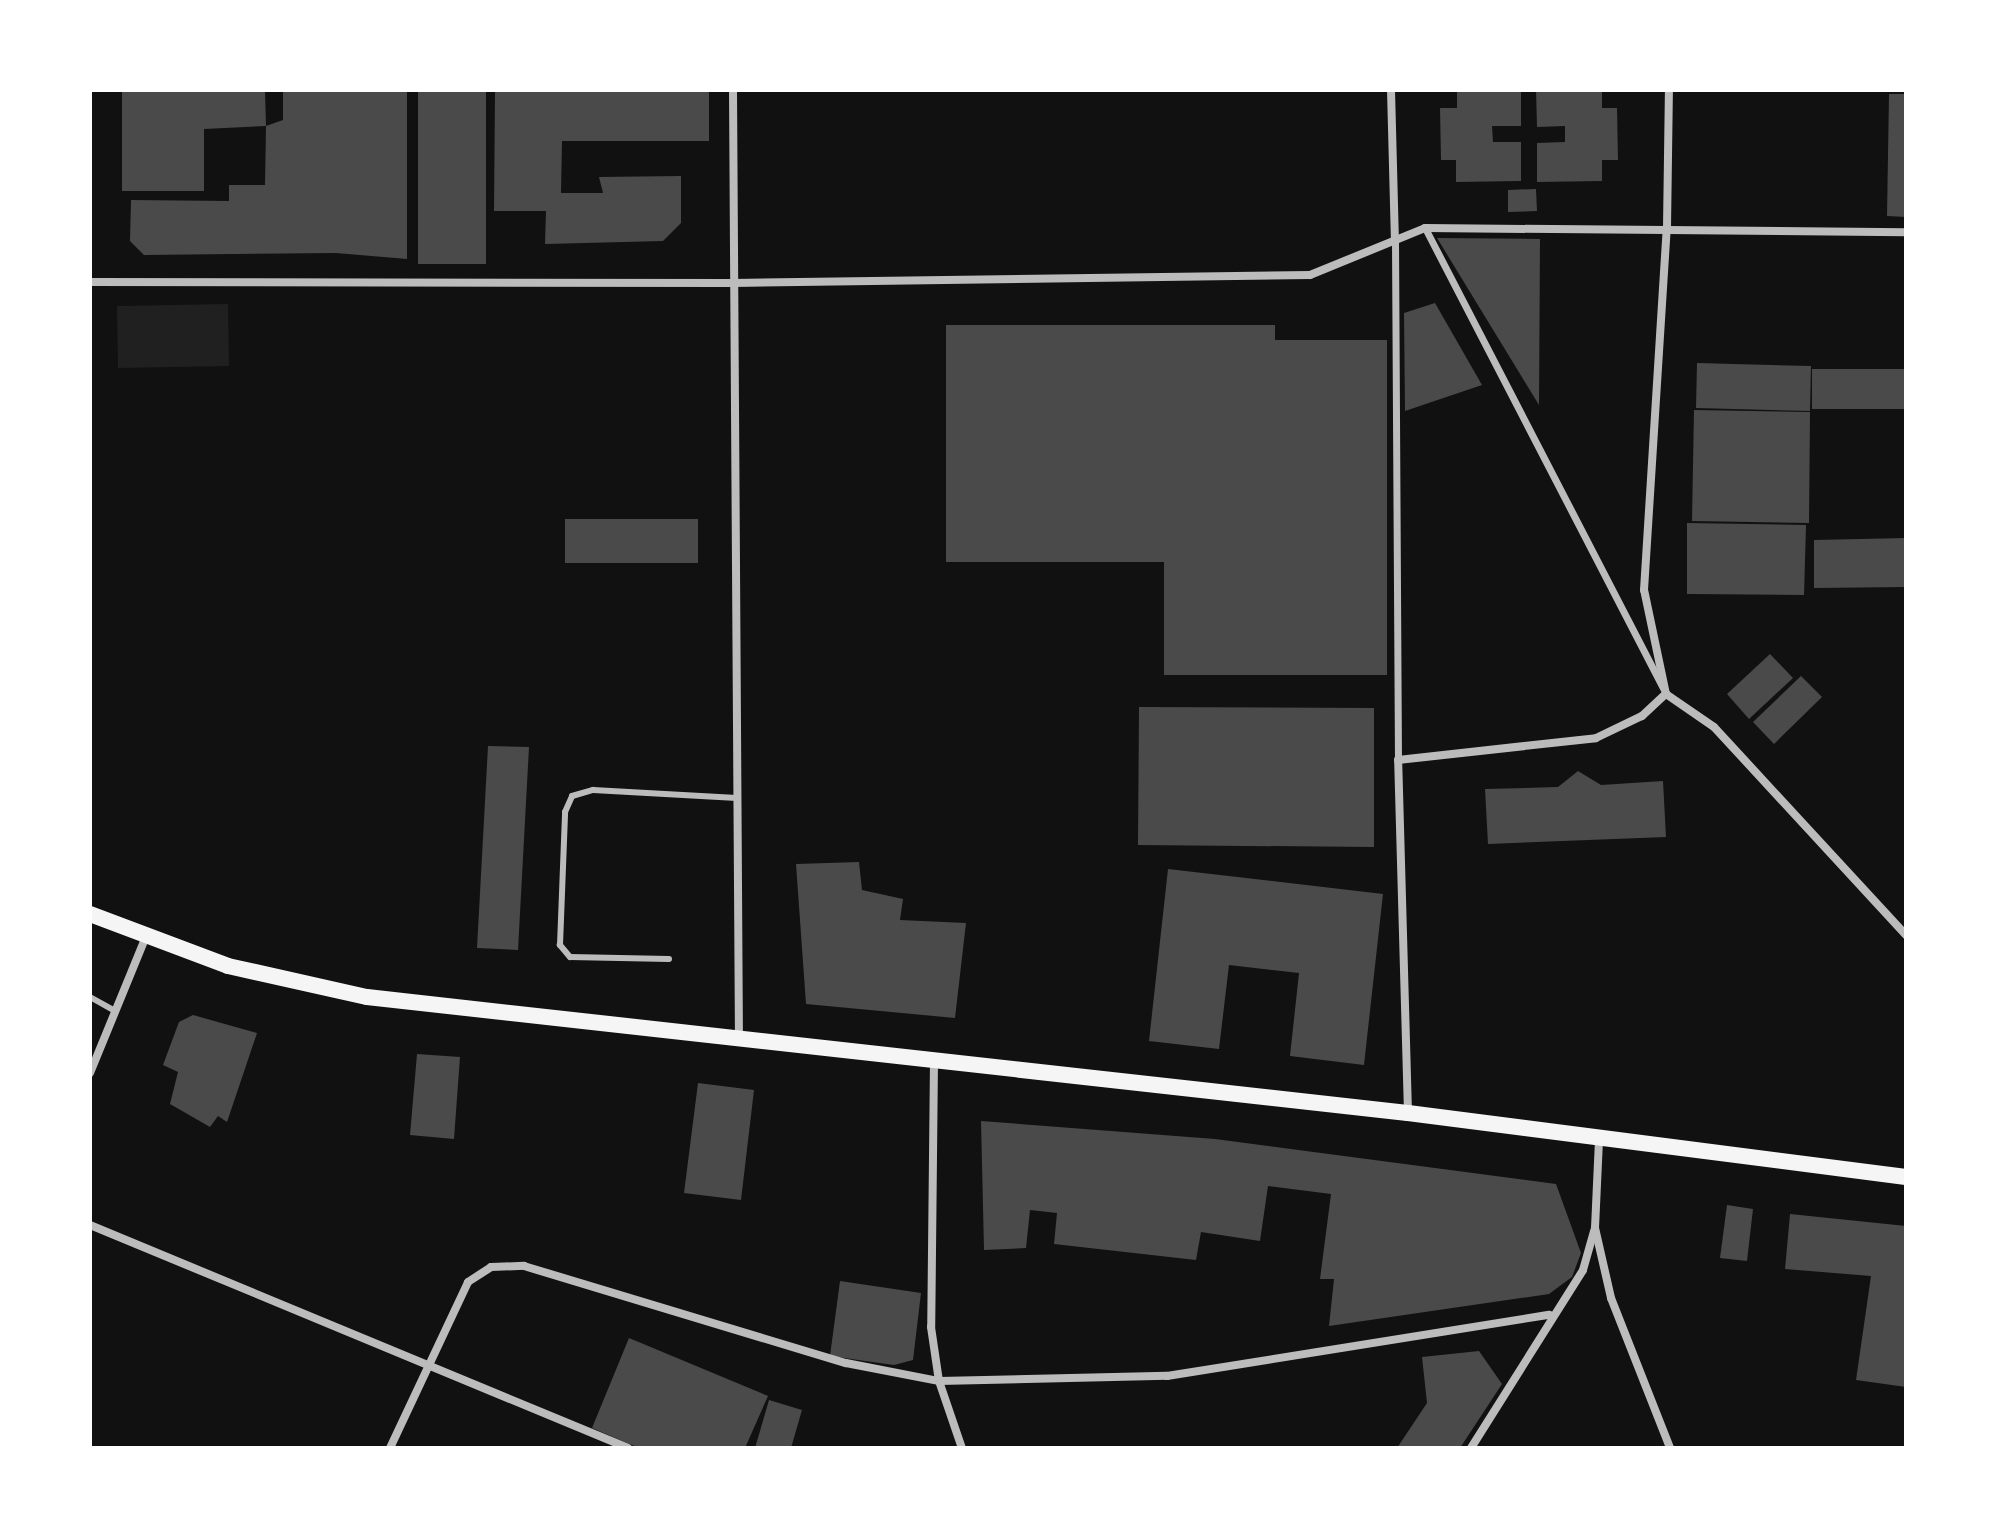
<!DOCTYPE html>
<style>
body{margin:0}
#map{position:relative;width:1996px;height:1538px;overflow:hidden;background:#111;font-family:Arial,sans-serif}
div>[style]{position:absolute}
.green>*{inset:0;background:#202020}
.building>*{inset:0;background:#4a4a4a}
.service>*{height:6px;margin:-3px;padding:0 3px;transform-origin:3px;border-radius:3px;background:#bcbcbc}
.pedestrian>*{height:7px;margin:-3.5px;padding:0 3.5px;transform-origin:3.5px;border-radius:3.5px;background:#bcbcbc}
.minor>*{height:8px;margin:-4px;padding:0 4px;transform-origin:4px;border-radius:4px;background:#bcbcbc}
.secondary>*{height:16px;margin:-8px;padding:0 8px;transform-origin:8px;border-radius:8px;background:#f5f5f5}
span{translate:-50% -50%;white-space:nowrap;text-align:center;line-height:1.15;-webkit-text-stroke:7px #fff;paint-order:stroke}
.frame{position:absolute;inset:0;border:92px solid #fff;pointer-events:none}
</style>
<div id="map">
<div class="green">
<i style="clip-path:polygon(228px 304px,229px 366px,118px 368px,117px 306px)"></i>
</div>
<div class="building">
<i style="clip-path:polygon(122px 90px,265px 90px,266px 126px,204px 129px,204px 191px,122px 191px)"></i>
<i style="clip-path:polygon(407px 90px,407px 259px,336px 253px,144px 255px,130px 241px,131px 200px,229px 201px,229px 185px,265px 185px,266px 126px,283px 120px,283px 91px)"></i>
<i style="clip-path:polygon(418px 90px,486px 90px,486px 264px,418px 264px)"></i>
<i style="clip-path:polygon(495px 90px,709px 91px,709px 141px,562px 141px,561px 193px,603px 193px,599px 177px,681px 176px,681px 223px,663px 241px,545px 244px,546px 211px,494px 211px)"></i>
<i style="clip-path:polygon(1457px 90px,1521px 90px,1521px 126px,1492px 126px,1493px 142px,1521px 142px,1521px 181px,1456px 182px,1456px 160px,1441px 160px,1440px 108px,1457px 108px)"></i>
<i style="clip-path:polygon(1536px 90px,1602px 90px,1602px 108px,1617px 108px,1618px 160px,1602px 160px,1602px 181px,1537px 182px,1537px 143px,1565px 142px,1565px 126px,1537px 127px)"></i>
<i style="clip-path:polygon(1889px 94px,1906px 94px,1906px 217px,1887px 216px)"></i>
<i style="clip-path:polygon(1536px 189px,1537px 211px,1508px 212px,1508px 190px)"></i>
<i style="clip-path:polygon(1437px 238px,1540px 239px,1539px 405px)"></i>
<i style="clip-path:polygon(1435px 303px,1482px 385px,1405px 411px,1404px 313px)"></i>
<i style="clip-path:polygon(946px 325px,1275px 325px,1275px 340px,1387px 340px,1387px 675px,1164px 675px,1164px 562px,946px 562px)"></i>
<i style="clip-path:polygon(1697px 363px,1811px 366px,1810px 411px,1696px 408px)"></i>
<i style="clip-path:polygon(1812px 369px,1906px 369px,1906px 409px,1812px 409px)"></i>
<i style="clip-path:polygon(1694px 410px,1810px 412px,1809px 523px,1692px 521px)"></i>
<i style="clip-path:polygon(565px 519px,698px 519px,698px 563px,565px 563px)"></i>
<i style="clip-path:polygon(1687px 523px,1806px 525px,1804px 595px,1687px 594px)"></i>
<i style="clip-path:polygon(1906px 538px,1906px 587px,1814px 588px,1814px 540px)"></i>
<i style="clip-path:polygon(1770px 654px,1793px 678px,1749px 719px,1727px 694px)"></i>
<i style="clip-path:polygon(1801px 676px,1822px 697px,1774px 744px,1753px 722px)"></i>
<i style="clip-path:polygon(1139px 707px,1374px 708px,1374px 847px,1138px 845px)"></i>
<i style="clip-path:polygon(488px 746px,529px 747px,518px 950px,477px 948px)"></i>
<i style="clip-path:polygon(1578px 771px,1601px 785px,1663px 781px,1666px 837px,1488px 844px,1485px 789px,1558px 787px)"></i>
<i style="clip-path:polygon(859px 862px,862px 890px,903px 899px,900px 920px,966px 923px,955px 1018px,806px 1004px,796px 864px)"></i>
<i style="clip-path:polygon(1168px 869px,1383px 894px,1364px 1065px,1290px 1056px,1299px 973px,1229px 965px,1219px 1049px,1149px 1041px)"></i>
<i style="clip-path:polygon(193px 1015px,257px 1033px,227px 1122px,218px 1116px,210px 1127px,170px 1104px,178px 1072px,163px 1065px,179px 1022px)"></i>
<i style="clip-path:polygon(417px 1054px,460px 1057px,454px 1139px,410px 1135px)"></i>
<i style="clip-path:polygon(698px 1083px,754px 1090px,741px 1200px,684px 1193px)"></i>
<i style="clip-path:polygon(981px 1121px,1215px 1139px,1556px 1184px,1581px 1253px,1572px 1277px,1549px 1294px,1329px 1326px,1334px 1279px,1320px 1279px,1331px 1194px,1268px 1186px,1260px 1241px,1201px 1232px,1196px 1260px,1054px 1244px,1057px 1213px,1030px 1210px,1026px 1248px,984px 1250px)"></i>
<i style="clip-path:polygon(1727px 1205px,1753px 1209px,1747px 1261px,1720px 1258px)"></i>
<i style="clip-path:polygon(1790px 1214px,1906px 1226px,1906px 1387px,1856px 1380px,1871px 1276px,1785px 1269px)"></i>
<i style="clip-path:polygon(840px 1281px,921px 1293px,913px 1360px,894px 1365px,830px 1356px)"></i>
<i style="clip-path:polygon(629px 1338px,768px 1396px,745px 1448px,639px 1448px,592px 1428px)"></i>
<i style="clip-path:polygon(1479px 1351px,1502px 1384px,1460px 1448px,1397px 1448px,1427px 1403px,1422px 1357px)"></i>
<i style="clip-path:polygon(769px 1400px,802px 1410px,791px 1448px,755px 1448px)"></i>
</div>
<div class="service">
<i style="left:669px;top:959px;width:99px;rotate:-178.8deg"></i>
<i style="left:570px;top:957px;width:16px;rotate:-130deg"></i>
<i style="left:560px;top:945px;width:133px;rotate:-87.8deg"></i>
<i style="left:565px;top:812px;width:17px;rotate:-66deg"></i>
<i style="left:572px;top:796px;width:22px;rotate:-16deg"></i>
<i style="left:593px;top:790px;width:144px;rotate:3.2deg"></i>
<i style="left:90px;top:997px;width:29px;rotate:29deg"></i>
</div>
<div class="pedestrian">
<i style="left:1425px;top:228px;width:518px;rotate:62.64deg"></i>
<i style="left:1395px;top:242px;width:518px;rotate:89.67deg"></i>
</div>
<div class="minor">
<i style="left:733px;top:90px;width:948px;rotate:89.64deg"></i>
<i style="left:1391px;top:90px;width:152px;rotate:88.5deg"></i>
<i style="left:90px;top:282px;width:643px;rotate:0.09deg"></i>
<i style="left:733px;top:283px;width:577px;rotate:-0.79deg"></i>
<i style="left:1310px;top:275px;width:124px;rotate:-22.2deg"></i>
<i style="left:1425px;top:228px;width:481px;rotate:0.5deg"></i>
<i style="left:1666px;top:694px;width:106px;rotate:-101.9deg"></i>
<i style="left:1644px;top:590px;width:363px;rotate:-86.4deg"></i>
<i style="left:1667px;top:228px;width:138px;rotate:-89.2deg"></i>
<i style="left:1666px;top:694px;width:58px;rotate:34.5deg"></i>
<i style="left:1714px;top:727px;width:283px;rotate:47.3deg"></i>
<i style="left:934px;top:1061px;width:266px;rotate:90.6deg"></i>
<i style="left:931px;top:1327px;width:55px;rotate:81.6deg"></i>
<i style="left:939px;top:1381px;width:71px;rotate:71.1deg"></i>
<i style="left:90px;top:1073px;width:145px;rotate:-67.7deg"></i>
<i style="left:1408px;top:1113px;width:353px;rotate:-91.6deg"></i>
<i style="left:1398px;top:760px;width:199px;rotate:-6.3deg"></i>
<i style="left:1596px;top:738px;width:51px;rotate:-25.6deg"></i>
<i style="left:1642px;top:716px;width:33px;rotate:-43deg"></i>
<i style="left:1599px;top:1140px;width:88px;rotate:92.6deg"></i>
<i style="left:1595px;top:1228px;width:72px;rotate:77.1deg"></i>
<i style="left:1611px;top:1298px;width:161px;rotate:68.5deg"></i>
<i style="left:90px;top:1225px;width:582px;rotate:22.51deg"></i>
<i style="left:390px;top:1448px;width:183px;rotate:-64.8deg"></i>
<i style="left:468px;top:1282px;width:27px;rotate:-33deg"></i>
<i style="left:491px;top:1267px;width:33px;rotate:-2deg"></i>
<i style="left:524px;top:1266px;width:336px;rotate:16.8deg"></i>
<i style="left:846px;top:1363px;width:95px;rotate:11deg"></i>
<i style="left:939px;top:1381px;width:228px;rotate:-1.3deg"></i>
<i style="left:1167px;top:1376px;width:387px;rotate:-9.1deg"></i>
<i style="left:1471px;top:1448px;width:210px;rotate:-57.8deg"></i>
<i style="left:1583px;top:1270px;width:41px;rotate:-74.2deg"></i>
</div>
<div class="secondary">
<i style="left:90px;top:914px;width:147px;rotate:20.6deg"></i>
<i style="left:228px;top:966px;width:142px;rotate:12.6deg"></i>
<i style="left:367px;top:997px;width:1047px;rotate:6.36deg"></i>
<i style="left:1408px;top:1113px;width:502px;rotate:7.32deg"></i>
</div>
<div class="frame"></div>
</div>
